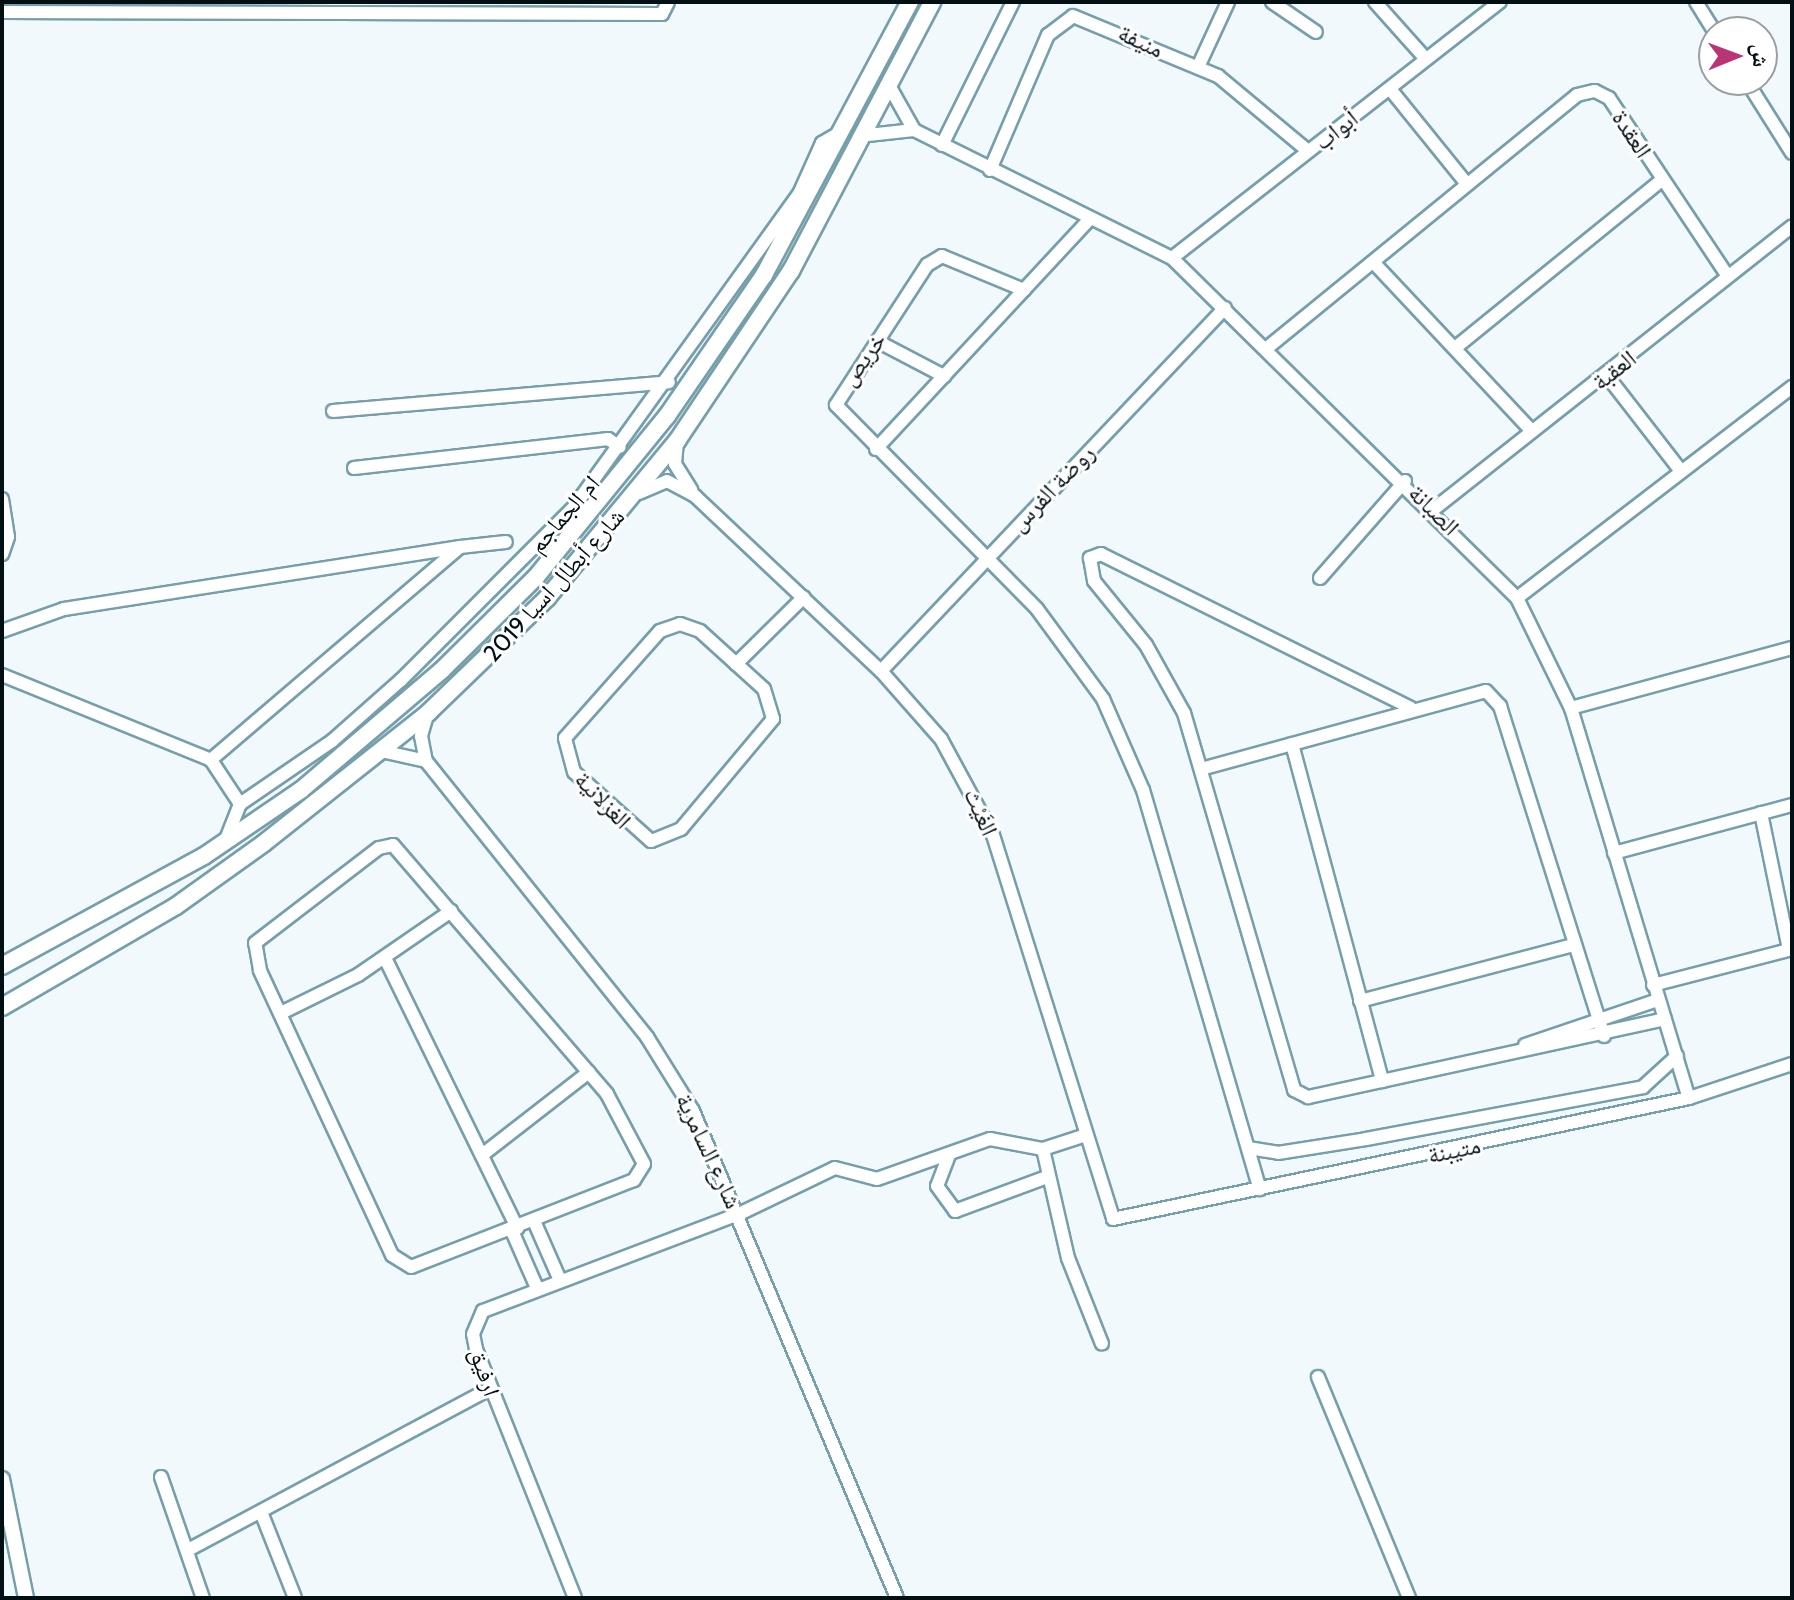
<!DOCTYPE html>
<meta charset="utf-8">
<style>
body{margin:0}
#map{position:relative;width:1794px;height:1600px;overflow:hidden;background:#f1f9fc;font-family:Cabin,"Noto Naskh Arabic",sans-serif}
div>[style]{position:absolute}
.roads{filter:drop-shadow(2px 0 #759faa) drop-shadow(-2px 0 #759faa) drop-shadow(0 2px #759faa) drop-shadow(0 -2px #759faa)}
.minor>*{height:12px;margin:-6px;padding:0 6px;transform-origin:6px;border-radius:6px;background:#fff}
.tertiary>*{height:14px;margin:-7px;padding:0 7px;transform-origin:7px;border-radius:7px;background:#fff}
.secondary>*{height:16px;margin:-8px;padding:0 8px;transform-origin:8px;border-radius:8px;background:#fff}
span{translate:-50% -50%;white-space:nowrap;text-align:center;line-height:1.15;-webkit-text-stroke:6px #fff;paint-order:stroke}
.street-label{font-size:24px;color:#020f13}
.frame{position:absolute;inset:0;border:4px solid #020f13;pointer-events:none}
.north{position:absolute;left:1698px;top:16px;width:80px;height:80px;box-sizing:border-box;background:#fff;border:2px solid #9a9fa1;border-radius:50%;rotate:89deg;font-size:22px;font-weight:700;line-height:32px;text-align:center;color:#020f13}
.north::after{content:'';display:block;margin:auto;width:28px;height:36px;background:#bb3476;clip-path:polygon(50% 0,100% 100%,50% 72%,0 100%)}
</style>
<div id="map">
<div class="roads">
<div class="minor">
<i style="left:1272px;top:2px;width:53px;rotate:34.3deg"></i>
<i style="left:1375px;top:2px;width:76px;rotate:48.2deg"></i>
<i style="left:1696px;top:2px;width:36px;rotate:58deg"></i>
<i style="left:2px;top:12px;width:660px;rotate:0.17deg"></i>
<i style="left:662px;top:14px;width:13px;rotate:-63deg"></i>
<i style="left:1198px;top:67px;width:72px;rotate:-65.2deg"></i>
<i style="left:1746px;top:80px;width:86px;rotate:57.8deg"></i>
<i style="left:891px;top:89px;width:47px;rotate:60.7deg"></i>
<i style="left:914px;top:130px;width:288px;rotate:26.4deg"></i>
<i style="left:1172px;top:258px;width:484px;rotate:44.6deg"></i>
<i style="left:1517px;top:598px;width:123px;rotate:63.9deg"></i>
<i style="left:1571px;top:708px;width:407px;rotate:73.2deg"></i>
<i style="left:1390px;top:89px;width:122px;rotate:51deg"></i>
<i style="left:868px;top:135px;width:46px;rotate:-6.2deg"></i>
<i style="left:942px;top:145px;width:160px;rotate:-63.6deg"></i>
<i style="left:990px;top:170px;width:147px;rotate:-66.8deg"></i>
<i style="left:1048px;top:35px;width:31px;rotate:-37deg"></i>
<i style="left:1073px;top:16px;width:157px;rotate:22.5deg"></i>
<i style="left:1218px;top:76px;width:117px;rotate:39.8deg"></i>
<i style="left:1172px;top:258px;width:416px;rotate:-38deg"></i>
<i style="left:1374px;top:263px;width:229px;rotate:46.8deg"></i>
<i style="left:1024px;top:290px;width:89px;rotate:-157.5deg"></i>
<i style="left:942px;top:256px;width:17px;rotate:149deg"></i>
<i style="left:927px;top:265px;width:167px;rotate:123deg"></i>
<i style="left:836px;top:405px;width:286px;rotate:45.4deg"></i>
<i style="left:1037px;top:609px;width:112px;rotate:53.7deg"></i>
<i style="left:1103px;top:699px;width:99px;rotate:66.3deg"></i>
<i style="left:1143px;top:790px;width:416px;rotate:73.7deg"></i>
<i style="left:877px;top:341px;width:76px;rotate:27.6deg"></i>
<i style="left:1267px;top:348px;width:400px;rotate:-39.2deg"></i>
<i style="left:1577px;top:95px;width:18px;rotate:-13deg"></i>
<i style="left:1595px;top:91px;width:16px;rotate:27deg"></i>
<i style="left:1609px;top:98px;width:213px;rotate:56.3deg"></i>
<i style="left:1455px;top:348px;width:267px;rotate:-39.1deg"></i>
<i style="left:1608px;top:377px;width:119px;rotate:52.2deg"></i>
<i style="left:333px;top:411px;width:337px;rotate:-4.9deg"></i>
<i style="left:677px;top:441px;width:23px;rotate:95deg"></i>
<i style="left:675px;top:464px;width:31px;rotate:58deg"></i>
<i style="left:876px;top:449px;width:313px;rotate:-47.1deg"></i>
<i style="left:354px;top:468px;width:256px;rotate:-6.5deg"></i>
<i style="left:608px;top:439px;width:14px;rotate:34deg"></i>
<i style="left:639px;top:493px;width:30px;rotate:-23deg"></i>
<i style="left:667px;top:481px;width:32px;rotate:28deg"></i>
<i style="left:695px;top:496px;width:255px;rotate:43.3deg"></i>
<i style="left:881px;top:671px;width:91px;rotate:48.6deg"></i>
<i style="left:941px;top:739px;width:109px;rotate:61.6deg"></i>
<i style="left:993px;top:835px;width:402px;rotate:72.6deg"></i>
<i style="left:1113px;top:1219px;width:589px;rotate:-11.86deg"></i>
<i style="left:1689px;top:1098px;width:108px;rotate:-18.3deg"></i>
<i style="left:2px;top:499px;width:38px;rotate:81deg"></i>
<i style="left:8px;top:537px;width:18px;rotate:109deg"></i>
<i style="left:1434px;top:509px;width:456px;rotate:-38.3deg"></i>
<i style="left:460px;top:547px;width:46px;rotate:-6.2deg"></i>
<i style="left:1320px;top:578px;width:129px;rotate:-48.8deg"></i>
<i style="left:1517px;top:598px;width:347px;rotate:-37.5deg"></i>
<i style="left:680px;top:624px;width:21px;rotate:19deg"></i>
<i style="left:700px;top:631px;width:86px;rotate:42.2deg"></i>
<i style="left:764px;top:689px;width:31px;rotate:73deg"></i>
<i style="left:773px;top:719px;width:143px;rotate:129.9deg"></i>
<i style="left:681px;top:829px;width:32px;rotate:158deg"></i>
<i style="left:651px;top:841px;width:103px;rotate:-138.1deg"></i>
<i style="left:574px;top:772px;width:35px;rotate:-105deg"></i>
<i style="left:565px;top:738px;width:143px;rotate:-48.4deg"></i>
<i style="left:660px;top:631px;width:21px;rotate:-19deg"></i>
<i style="left:2px;top:631px;width:66px;rotate:-19.5deg"></i>
<i style="left:64px;top:609px;width:401px;rotate:-8.9deg"></i>
<i style="left:460px;top:547px;width:328px;rotate:139.5deg"></i>
<i style="left:736px;top:664px;width:95px;rotate:-44.6deg"></i>
<i style="left:881px;top:671px;width:500px;rotate:-46.54deg"></i>
<i style="left:2px;top:675px;width:226px;rotate:22.1deg"></i>
<i style="left:211px;top:760px;width:53px;rotate:56.6deg"></i>
<i style="left:1411px;top:708px;width:346px;rotate:-153.6deg"></i>
<i style="left:1101px;top:554px;width:12px;rotate:160deg"></i>
<i style="left:1090px;top:558px;width:23px;rotate:80deg"></i>
<i style="left:1094px;top:581px;width:82px;rotate:50.9deg"></i>
<i style="left:1146px;top:645px;width:78px;rotate:60.8deg"></i>
<i style="left:1184px;top:713px;width:393px;rotate:73.7deg"></i>
<i style="left:1294px;top:1090px;width:16px;rotate:27deg"></i>
<i style="left:1308px;top:1097px;width:365px;rotate:-12.3deg"></i>
<i style="left:1571px;top:708px;width:229px;rotate:-15.2deg"></i>
<i style="left:427px;top:715px;width:22px;rotate:106deg"></i>
<i style="left:421px;top:736px;width:25px;rotate:79deg"></i>
<i style="left:426px;top:761px;width:354px;rotate:51.3deg"></i>
<i style="left:647px;top:1037px;width:87px;rotate:58.1deg"></i>
<i style="left:693px;top:1111px;width:528px;rotate:67.27deg"></i>
<i style="left:1292px;top:744px;width:349px;rotate:75deg"></i>
<i style="left:381px;top:751px;width:46px;rotate:12.5deg"></i>
<i style="left:1201px;top:769px;width:295px;rotate:-15.3deg"></i>
<i style="left:1486px;top:691px;width:21px;rotate:47deg"></i>
<i style="left:1500px;top:706px;width:346px;rotate:72.5deg"></i>
<i style="left:1761px;top:813px;width:139px;rotate:78.4deg"></i>
<i style="left:225px;top:842px;width:41px;rotate:-68.5deg"></i>
<i style="left:240px;top:804px;width:112px;rotate:-34.4deg"></i>
<i style="left:332px;top:741px;width:92px;rotate:-41.5deg"></i>
<i style="left:401px;top:680px;width:245px;rotate:-45deg"></i>
<i style="left:574px;top:507px;width:388px;rotate:-54.3deg"></i>
<i style="left:800px;top:192px;width:54px;rotate:-65.8deg"></i>
<i style="left:822px;top:143px;width:22px;rotate:-30deg"></i>
<i style="left:393px;top:845px;width:328px;rotate:49.3deg"></i>
<i style="left:607px;top:1094px;width:79px;rotate:62.1deg"></i>
<i style="left:644px;top:1164px;width:19px;rotate:122deg"></i>
<i style="left:634px;top:1180px;width:239px;rotate:158.7deg"></i>
<i style="left:411px;top:1267px;width:22px;rotate:-148deg"></i>
<i style="left:392px;top:1255px;width:314px;rotate:-114.9deg"></i>
<i style="left:260px;top:970px;width:27px;rotate:-100deg"></i>
<i style="left:255px;top:943px;width:156px;rotate:-37.5deg"></i>
<i style="left:379px;top:848px;width:14px;rotate:-12deg"></i>
<i style="left:1614px;top:853px;width:184px;rotate:-15.1deg"></i>
<i style="left:385px;top:958px;width:301px;rotate:63.9deg"></i>
<i style="left:1653px;top:985px;width:144px;rotate:-14.5deg"></i>
<i style="left:1360px;top:1001px;width:221px;rotate:-14.7deg"></i>
<i style="left:283px;top:1012px;width:84px;rotate:-26.3deg"></i>
<i style="left:358px;top:975px;width:113px;rotate:-34.5deg"></i>
<i style="left:1525px;top:1045px;width:140px;rotate:-18.7deg"></i>
<i style="left:1248px;top:1148px;width:30px;rotate:9deg"></i>
<i style="left:1278px;top:1153px;width:89px;rotate:-9deg"></i>
<i style="left:1366px;top:1139px;width:282px;rotate:-10.6deg"></i>
<i style="left:1643px;top:1087px;width:46px;rotate:-42.4deg"></i>
<i style="left:1043px;top:1149px;width:112px;rotate:77.1deg"></i>
<i style="left:1068px;top:1258px;width:92px;rotate:68.4deg"></i>
<i style="left:482px;top:1155px;width:135px;rotate:-37.8deg"></i>
<i style="left:949px;top:1155px;width:33px;rotate:111deg"></i>
<i style="left:937px;top:1186px;width:31px;rotate:54deg"></i>
<i style="left:955px;top:1211px;width:98px;rotate:-20.3deg"></i>
<i style="left:534px;top:1221px;width:62px;rotate:66.3deg"></i>
<i style="left:512px;top:1231px;width:62px;rotate:66.3deg"></i>
<i style="left:1318px;top:1377px;width:239px;rotate:67.6deg"></i>
<i style="left:161px;top:1477px;width:128px;rotate:70.9deg"></i>
<i style="left:261px;top:1512px;width:92px;rotate:68.4deg"></i>
<i style="left:188px;top:1550px;width:342px;rotate:-28.1deg"></i>
<i style="left:575px;top:1598px;width:268px;rotate:-111.7deg"></i>
<i style="left:476px;top:1349px;width:15px;rotate:-101deg"></i>
<i style="left:473px;top:1334px;width:25px;rotate:-67deg"></i>
<i style="left:483px;top:1311px;width:274px;rotate:-20.8deg"></i>
<i style="left:739px;top:1214px;width:106px;rotate:-25.6deg"></i>
<i style="left:835px;top:1168px;width:43px;rotate:14.7deg"></i>
<i style="left:877px;top:1179px;width:120px;rotate:-19.5deg"></i>
<i style="left:990px;top:1139px;width:54px;rotate:10.7deg"></i>
<i style="left:1043px;top:1149px;width:42px;rotate:-18deg"></i>
</div>
<div class="tertiary">
<i style="left:2px;top:1479px;width:121px;rotate:78.6deg"></i>
</div>
<div class="secondary">
<i style="left:2px;top:966px;width:230px;rotate:-28.6deg"></i>
<i style="left:204px;top:856px;width:117px;rotate:-34.2deg"></i>
<i style="left:301px;top:790px;width:185px;rotate:-40.4deg"></i>
<i style="left:442px;top:670px;width:132px;rotate:-44.7deg"></i>
<i style="left:536px;top:577px;width:208px;rotate:-50.9deg"></i>
<i style="left:667px;top:416px;width:171px;rotate:-55.5deg"></i>
<i style="left:764px;top:275px;width:310px;rotate:-61.9deg"></i>
<i style="left:2px;top:1007px;width:201px;rotate:-30.1deg"></i>
<i style="left:176px;top:906px;width:108px;rotate:-35.6deg"></i>
<i style="left:264px;top:843px;width:211px;rotate:-38.4deg"></i>
<i style="left:429px;top:712px;width:164px;rotate:-44deg"></i>
<i style="left:547px;top:598px;width:204px;rotate:-50.4deg"></i>
<i style="left:677px;top:441px;width:205px;rotate:-56.2deg"></i>
<i style="left:791px;top:271px;width:304px;rotate:-62.3deg"></i>
</div>
</div>
<div class="street-label">
<span style="left:1141px;top:41px;rotate:25deg">منيفة</span>
<span style="left:1336px;top:130px;rotate:-38deg">أبواب</span>
<span style="left:1632px;top:134px;rotate:57deg">العقدة</span>
<span style="left:863px;top:359px;rotate:-54deg">خريص</span>
<span style="left:1614px;top:370px;rotate:-38deg">العقبة</span>
<span style="left:1052px;top:488px;rotate:-46deg">روضة الفرس</span>
<span style="left:1434px;top:510px;rotate:45deg">الصبانة</span>
<span style="left:564px;top:514px;rotate:-49deg">ام الجماجم</span>
<span style="left:554px;top:585px;rotate:-48deg">شارع أبطال اسيا 2019</span>
<span style="left:603px;top:800px;rotate:46deg">الغزلانية</span>
<span style="left:981px;top:812px;rotate:66deg">الغَيْث</span>
<span style="left:1454px;top:1150px;rotate:-12deg">متيبنة</span>
<span style="left:709px;top:1151px;rotate:65deg">شارع السامرية</span>
<span style="left:485px;top:1372px;rotate:72deg">ارفيق</span>
</div>
<div class="frame"></div>
<div class="north">ش</div>
</div>
